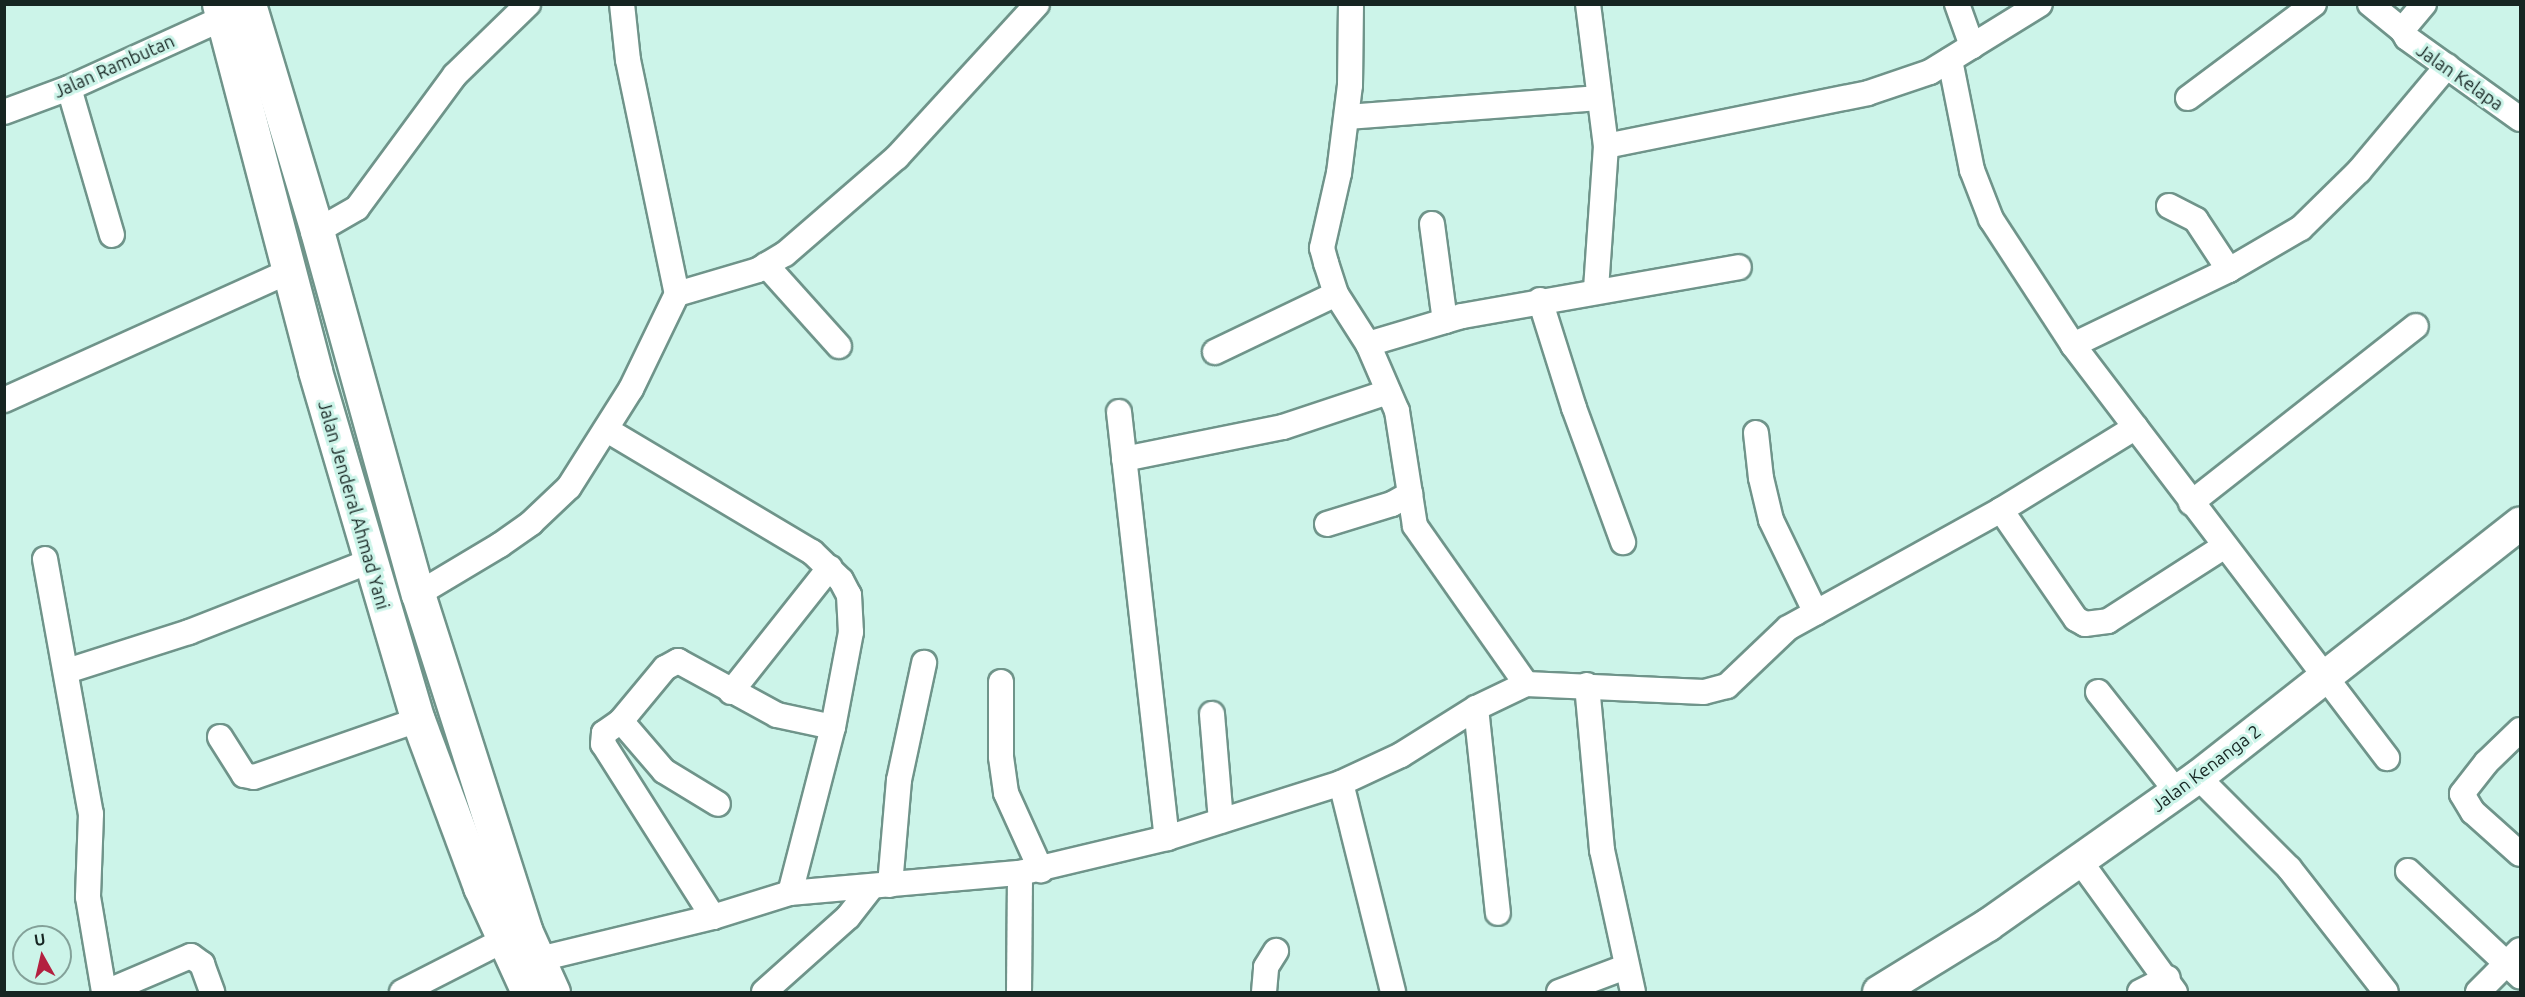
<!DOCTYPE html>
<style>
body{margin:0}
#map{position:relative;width:2525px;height:997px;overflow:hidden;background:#ccf4e9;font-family:Ubuntu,sans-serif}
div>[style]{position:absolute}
.roads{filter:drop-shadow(2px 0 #6f948a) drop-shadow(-2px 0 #6f948a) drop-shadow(0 2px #6f948a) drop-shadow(0 -2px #6f948a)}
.minor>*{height:24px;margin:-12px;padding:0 12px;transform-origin:12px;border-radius:12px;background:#fff}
.major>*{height:32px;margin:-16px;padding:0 16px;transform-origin:16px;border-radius:16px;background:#fff}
.highway>*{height:33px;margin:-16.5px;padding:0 16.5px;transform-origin:16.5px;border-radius:16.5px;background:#fff}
span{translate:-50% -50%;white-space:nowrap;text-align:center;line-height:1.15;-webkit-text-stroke:6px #ccf4e9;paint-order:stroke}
.street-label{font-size:18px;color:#162522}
.frame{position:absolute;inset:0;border:6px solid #162522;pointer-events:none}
.north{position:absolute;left:12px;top:925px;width:60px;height:60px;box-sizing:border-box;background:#ccf4e9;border:2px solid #83a199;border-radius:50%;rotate:352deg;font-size:16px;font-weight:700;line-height:24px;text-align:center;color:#162522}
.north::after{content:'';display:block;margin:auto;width:21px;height:27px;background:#b32140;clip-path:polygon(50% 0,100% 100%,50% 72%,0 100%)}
</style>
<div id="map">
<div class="roads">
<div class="minor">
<i style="left:622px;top:4px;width:56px;rotate:83.9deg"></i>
<i style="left:628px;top:60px;width:239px;rotate:78.2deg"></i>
<i style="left:1351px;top:4px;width:81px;rotate:90.7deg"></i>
<i style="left:1350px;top:85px;width:89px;rotate:97.1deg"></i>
<i style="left:1339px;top:173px;width:77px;rotate:102.8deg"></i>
<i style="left:1322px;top:248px;width:16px;rotate:75deg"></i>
<i style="left:1326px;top:263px;width:33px;rotate:72deg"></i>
<i style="left:1336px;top:294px;width:59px;rotate:57.4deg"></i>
<i style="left:1368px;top:344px;width:73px;rotate:66.6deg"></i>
<i style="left:1397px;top:411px;width:116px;rotate:81.1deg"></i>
<i style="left:1415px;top:526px;width:193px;rotate:54.9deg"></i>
<i style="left:1588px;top:4px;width:143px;rotate:82.8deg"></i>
<i style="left:1606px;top:146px;width:144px;rotate:94deg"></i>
<i style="left:1957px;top:4px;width:45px;rotate:70.3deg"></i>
<i style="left:2370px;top:4px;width:41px;rotate:39.1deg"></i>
<i style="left:2424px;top:4px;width:34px;rotate:130deg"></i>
<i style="left:2402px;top:30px;width:9px;rotate:58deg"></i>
<i style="left:2407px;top:38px;width:139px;rotate:35.6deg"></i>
<i style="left:1950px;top:60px;width:112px;rotate:78.7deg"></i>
<i style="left:1972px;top:170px;width:53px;rotate:68.8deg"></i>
<i style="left:1991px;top:219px;width:150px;rotate:56.9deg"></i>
<i style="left:2073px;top:345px;width:519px;rotate:52.75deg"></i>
<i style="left:69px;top:88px;width:153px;rotate:73.7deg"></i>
<i style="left:2188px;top:98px;width:157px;rotate:-36.7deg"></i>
<i style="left:4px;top:112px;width:69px;rotate:-20.3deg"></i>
<i style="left:69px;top:88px;width:169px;rotate:-24.4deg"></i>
<i style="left:1347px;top:117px;width:253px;rotate:-4.3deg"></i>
<i style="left:1606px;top:146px;width:267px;rotate:-11.4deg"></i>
<i style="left:1868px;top:93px;width:65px;rotate:-18.7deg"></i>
<i style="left:1930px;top:72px;width:129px;rotate:-31.7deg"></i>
<i style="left:2169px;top:206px;width:30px;rotate:27deg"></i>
<i style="left:2196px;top:220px;width:60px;rotate:56.6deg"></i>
<i style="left:1432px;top:224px;width:98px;rotate:82.4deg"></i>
<i style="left:317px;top:231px;width:46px;rotate:-29.9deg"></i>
<i style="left:357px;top:208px;width:165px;rotate:-53.6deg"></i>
<i style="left:455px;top:75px;width:102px;rotate:-44.2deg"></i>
<i style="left:766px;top:265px;width:109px;rotate:48deg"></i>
<i style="left:1540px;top:300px;width:113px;rotate:72.5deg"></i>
<i style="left:1574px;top:408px;width:143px;rotate:69.9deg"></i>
<i style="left:1368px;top:344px;width:98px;rotate:-16.6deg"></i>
<i style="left:1462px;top:316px;width:281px;rotate:-10deg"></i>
<i style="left:2073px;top:345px;width:173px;rotate:-25.7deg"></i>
<i style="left:2229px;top:270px;width:83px;rotate:-30.3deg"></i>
<i style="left:2301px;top:228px;width:81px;rotate:-44.5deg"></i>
<i style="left:2359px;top:171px;width:137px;rotate:-50deg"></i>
<i style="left:1215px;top:352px;width:134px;rotate:-25.6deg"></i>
<i style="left:4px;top:400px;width:314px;rotate:-24.3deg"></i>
<i style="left:1119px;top:412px;width:429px;rotate:83.6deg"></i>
<i style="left:607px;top:430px;width:239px;rotate:30.8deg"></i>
<i style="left:812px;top:552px;width:40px;rotate:44deg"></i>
<i style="left:841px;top:580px;width:17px;rotate:62deg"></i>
<i style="left:849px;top:595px;width:37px;rotate:87deg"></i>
<i style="left:851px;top:632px;width:97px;rotate:100.7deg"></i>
<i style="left:833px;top:727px;width:171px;rotate:104.5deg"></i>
<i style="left:1756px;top:433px;width:45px;rotate:83.7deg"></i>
<i style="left:1761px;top:478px;width:43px;rotate:76.6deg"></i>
<i style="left:1771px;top:520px;width:103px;rotate:64.2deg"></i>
<i style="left:1124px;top:459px;width:162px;rotate:-11.4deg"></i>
<i style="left:1283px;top:427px;width:111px;rotate:-18.4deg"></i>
<i style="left:2191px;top:503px;width:286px;rotate:-38.2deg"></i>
<i style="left:2001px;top:510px;width:132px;rotate:55.5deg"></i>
<i style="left:2076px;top:619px;width:10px;rotate:29deg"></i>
<i style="left:2085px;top:624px;width:23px;rotate:-7deg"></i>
<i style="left:2108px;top:621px;width:139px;rotate:-32.7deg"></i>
<i style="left:1327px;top:524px;width:68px;rotate:-17.1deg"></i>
<i style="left:1392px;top:504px;width:21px;rotate:-29deg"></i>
<i style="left:45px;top:559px;width:259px;rotate:79.8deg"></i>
<i style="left:91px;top:814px;width:83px;rotate:92.1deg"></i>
<i style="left:88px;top:897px;width:96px;rotate:80.4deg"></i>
<i style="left:418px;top:594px;width:96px;rotate:-30.9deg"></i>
<i style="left:500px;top:545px;width:38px;rotate:-35deg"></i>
<i style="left:531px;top:523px;width:52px;rotate:-43.5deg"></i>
<i style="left:569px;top:487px;width:116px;rotate:-57.7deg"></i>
<i style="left:631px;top:389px;width:106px;rotate:-64.2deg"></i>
<i style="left:677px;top:294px;width:84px;rotate:-16.5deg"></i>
<i style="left:758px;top:270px;width:31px;rotate:-31deg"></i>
<i style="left:785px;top:254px;width:148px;rotate:-40.9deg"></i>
<i style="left:897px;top:157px;width:207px;rotate:-47.5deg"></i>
<i style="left:67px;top:671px;width:128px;rotate:-17.7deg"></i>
<i style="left:189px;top:632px;width:194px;rotate:-21.4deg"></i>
<i style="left:1001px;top:682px;width:75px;rotate:90deg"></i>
<i style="left:1001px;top:757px;width:36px;rotate:82deg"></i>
<i style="left:1006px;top:793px;width:85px;rotate:65.6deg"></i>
<i style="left:1587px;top:685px;width:166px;rotate:84.8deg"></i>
<i style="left:1602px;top:850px;width:145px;rotate:77.7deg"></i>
<i style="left:731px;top:692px;width:159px;rotate:-51.6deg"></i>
<i style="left:2098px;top:692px;width:127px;rotate:51.7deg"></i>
<i style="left:1476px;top:708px;width:206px;rotate:83.9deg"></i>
<i style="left:1212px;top:714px;width:107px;rotate:85.2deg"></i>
<i style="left:621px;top:721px;width:66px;rotate:49.3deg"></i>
<i style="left:664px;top:771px;width:63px;rotate:31.4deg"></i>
<i style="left:2520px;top:730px;width:47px;rotate:135.9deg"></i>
<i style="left:2486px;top:763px;width:39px;rotate:128deg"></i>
<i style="left:2462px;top:794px;width:21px;rotate:59deg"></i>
<i style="left:2473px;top:812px;width:63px;rotate:41.8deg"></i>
<i style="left:220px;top:737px;width:45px;rotate:57.7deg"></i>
<i style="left:244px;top:775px;width:10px;rotate:11deg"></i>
<i style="left:254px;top:777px;width:174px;rotate:-19.2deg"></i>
<i style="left:2198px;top:777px;width:129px;rotate:45deg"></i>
<i style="left:2289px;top:868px;width:157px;rotate:52deg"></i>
<i style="left:1341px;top:783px;width:215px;rotate:76deg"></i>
<i style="left:2080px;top:861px;width:162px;rotate:54.1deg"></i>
<i style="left:2408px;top:871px;width:154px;rotate:43.2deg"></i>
<i style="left:890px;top:885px;width:105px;rotate:-85.1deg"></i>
<i style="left:899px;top:780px;width:120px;rotate:-77.9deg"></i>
<i style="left:713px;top:917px;width:205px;rotate:-122.4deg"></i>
<i style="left:603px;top:744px;width:11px;rotate:-85deg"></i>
<i style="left:604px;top:733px;width:21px;rotate:-35deg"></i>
<i style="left:621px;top:721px;width:69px;rotate:-50.3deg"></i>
<i style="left:665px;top:668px;width:15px;rotate:-28deg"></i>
<i style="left:678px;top:661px;width:113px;rotate:28.6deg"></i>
<i style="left:777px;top:715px;width:57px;rotate:12.1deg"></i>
<i style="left:523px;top:963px;width:195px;rotate:-13.6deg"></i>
<i style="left:713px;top:917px;width:81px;rotate:-17.3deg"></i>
<i style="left:790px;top:893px;width:231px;rotate:-5deg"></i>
<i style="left:1020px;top:873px;width:151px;rotate:-13.4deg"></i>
<i style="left:1167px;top:838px;width:182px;rotate:-17.5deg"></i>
<i style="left:1341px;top:783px;width:66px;rotate:-25deg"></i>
<i style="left:1401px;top:755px;width:89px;rotate:-32.1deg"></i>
<i style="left:1476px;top:708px;width:55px;rotate:-25.6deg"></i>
<i style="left:1526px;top:684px;width:178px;rotate:2.6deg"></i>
<i style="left:1704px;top:692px;width:24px;rotate:-15deg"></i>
<i style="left:1727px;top:686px;width:84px;rotate:-43.6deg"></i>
<i style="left:1788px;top:628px;width:244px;rotate:-29deg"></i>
<i style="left:2001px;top:510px;width:158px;rotate:-31.6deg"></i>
<i style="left:106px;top:992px;width:92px;rotate:-23deg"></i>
<i style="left:191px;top:956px;width:14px;rotate:36deg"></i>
<i style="left:202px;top:964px;width:30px;rotate:70deg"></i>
<i style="left:402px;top:992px;width:130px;rotate:-27deg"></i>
<i style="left:764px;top:992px;width:113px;rotate:-41.8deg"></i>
<i style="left:848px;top:917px;width:39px;rotate:-52deg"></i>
<i style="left:1019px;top:992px;width:119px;rotate:-89.5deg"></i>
<i style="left:1264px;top:992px;width:25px;rotate:-85deg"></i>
<i style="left:1266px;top:967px;width:19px;rotate:-58deg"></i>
<i style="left:1559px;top:992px;width:71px;rotate:-20.7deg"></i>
<i style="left:2140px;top:992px;width:31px;rotate:-27deg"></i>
<i style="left:2478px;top:992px;width:59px;rotate:-45deg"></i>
</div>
<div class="major">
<i style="left:1879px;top:992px;width:128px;rotate:-31.6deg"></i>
<i style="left:1988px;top:925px;width:257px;rotate:-35.2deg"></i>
<i style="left:2198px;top:777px;width:410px;rotate:-38.2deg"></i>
</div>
<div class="highway">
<i style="left:219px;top:4px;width:379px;rotate:75.3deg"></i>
<i style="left:315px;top:371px;width:364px;rotate:73.6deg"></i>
<i style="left:418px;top:720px;width:178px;rotate:69.6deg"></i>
<i style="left:480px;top:887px;width:115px;rotate:65.4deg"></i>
<i style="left:249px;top:4px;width:237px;rotate:73.3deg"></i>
<i style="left:317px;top:231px;width:377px;rotate:74.5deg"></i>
<i style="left:418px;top:594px;width:353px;rotate:72.3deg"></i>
<i style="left:525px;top:930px;width:68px;rotate:65.7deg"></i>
</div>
</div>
<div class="street-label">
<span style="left:114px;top:66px;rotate:-24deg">Jalan Rambutan</span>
<span style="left:2460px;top:77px;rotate:35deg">Jalan Kelapa</span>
<span style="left:354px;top:505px;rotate:74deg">Jalan Jenderal Ahmad Yani</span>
<span style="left:2206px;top:768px;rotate:-37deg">Jalan Kenanga 2</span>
</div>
<div class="frame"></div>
<div class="north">U</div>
</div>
